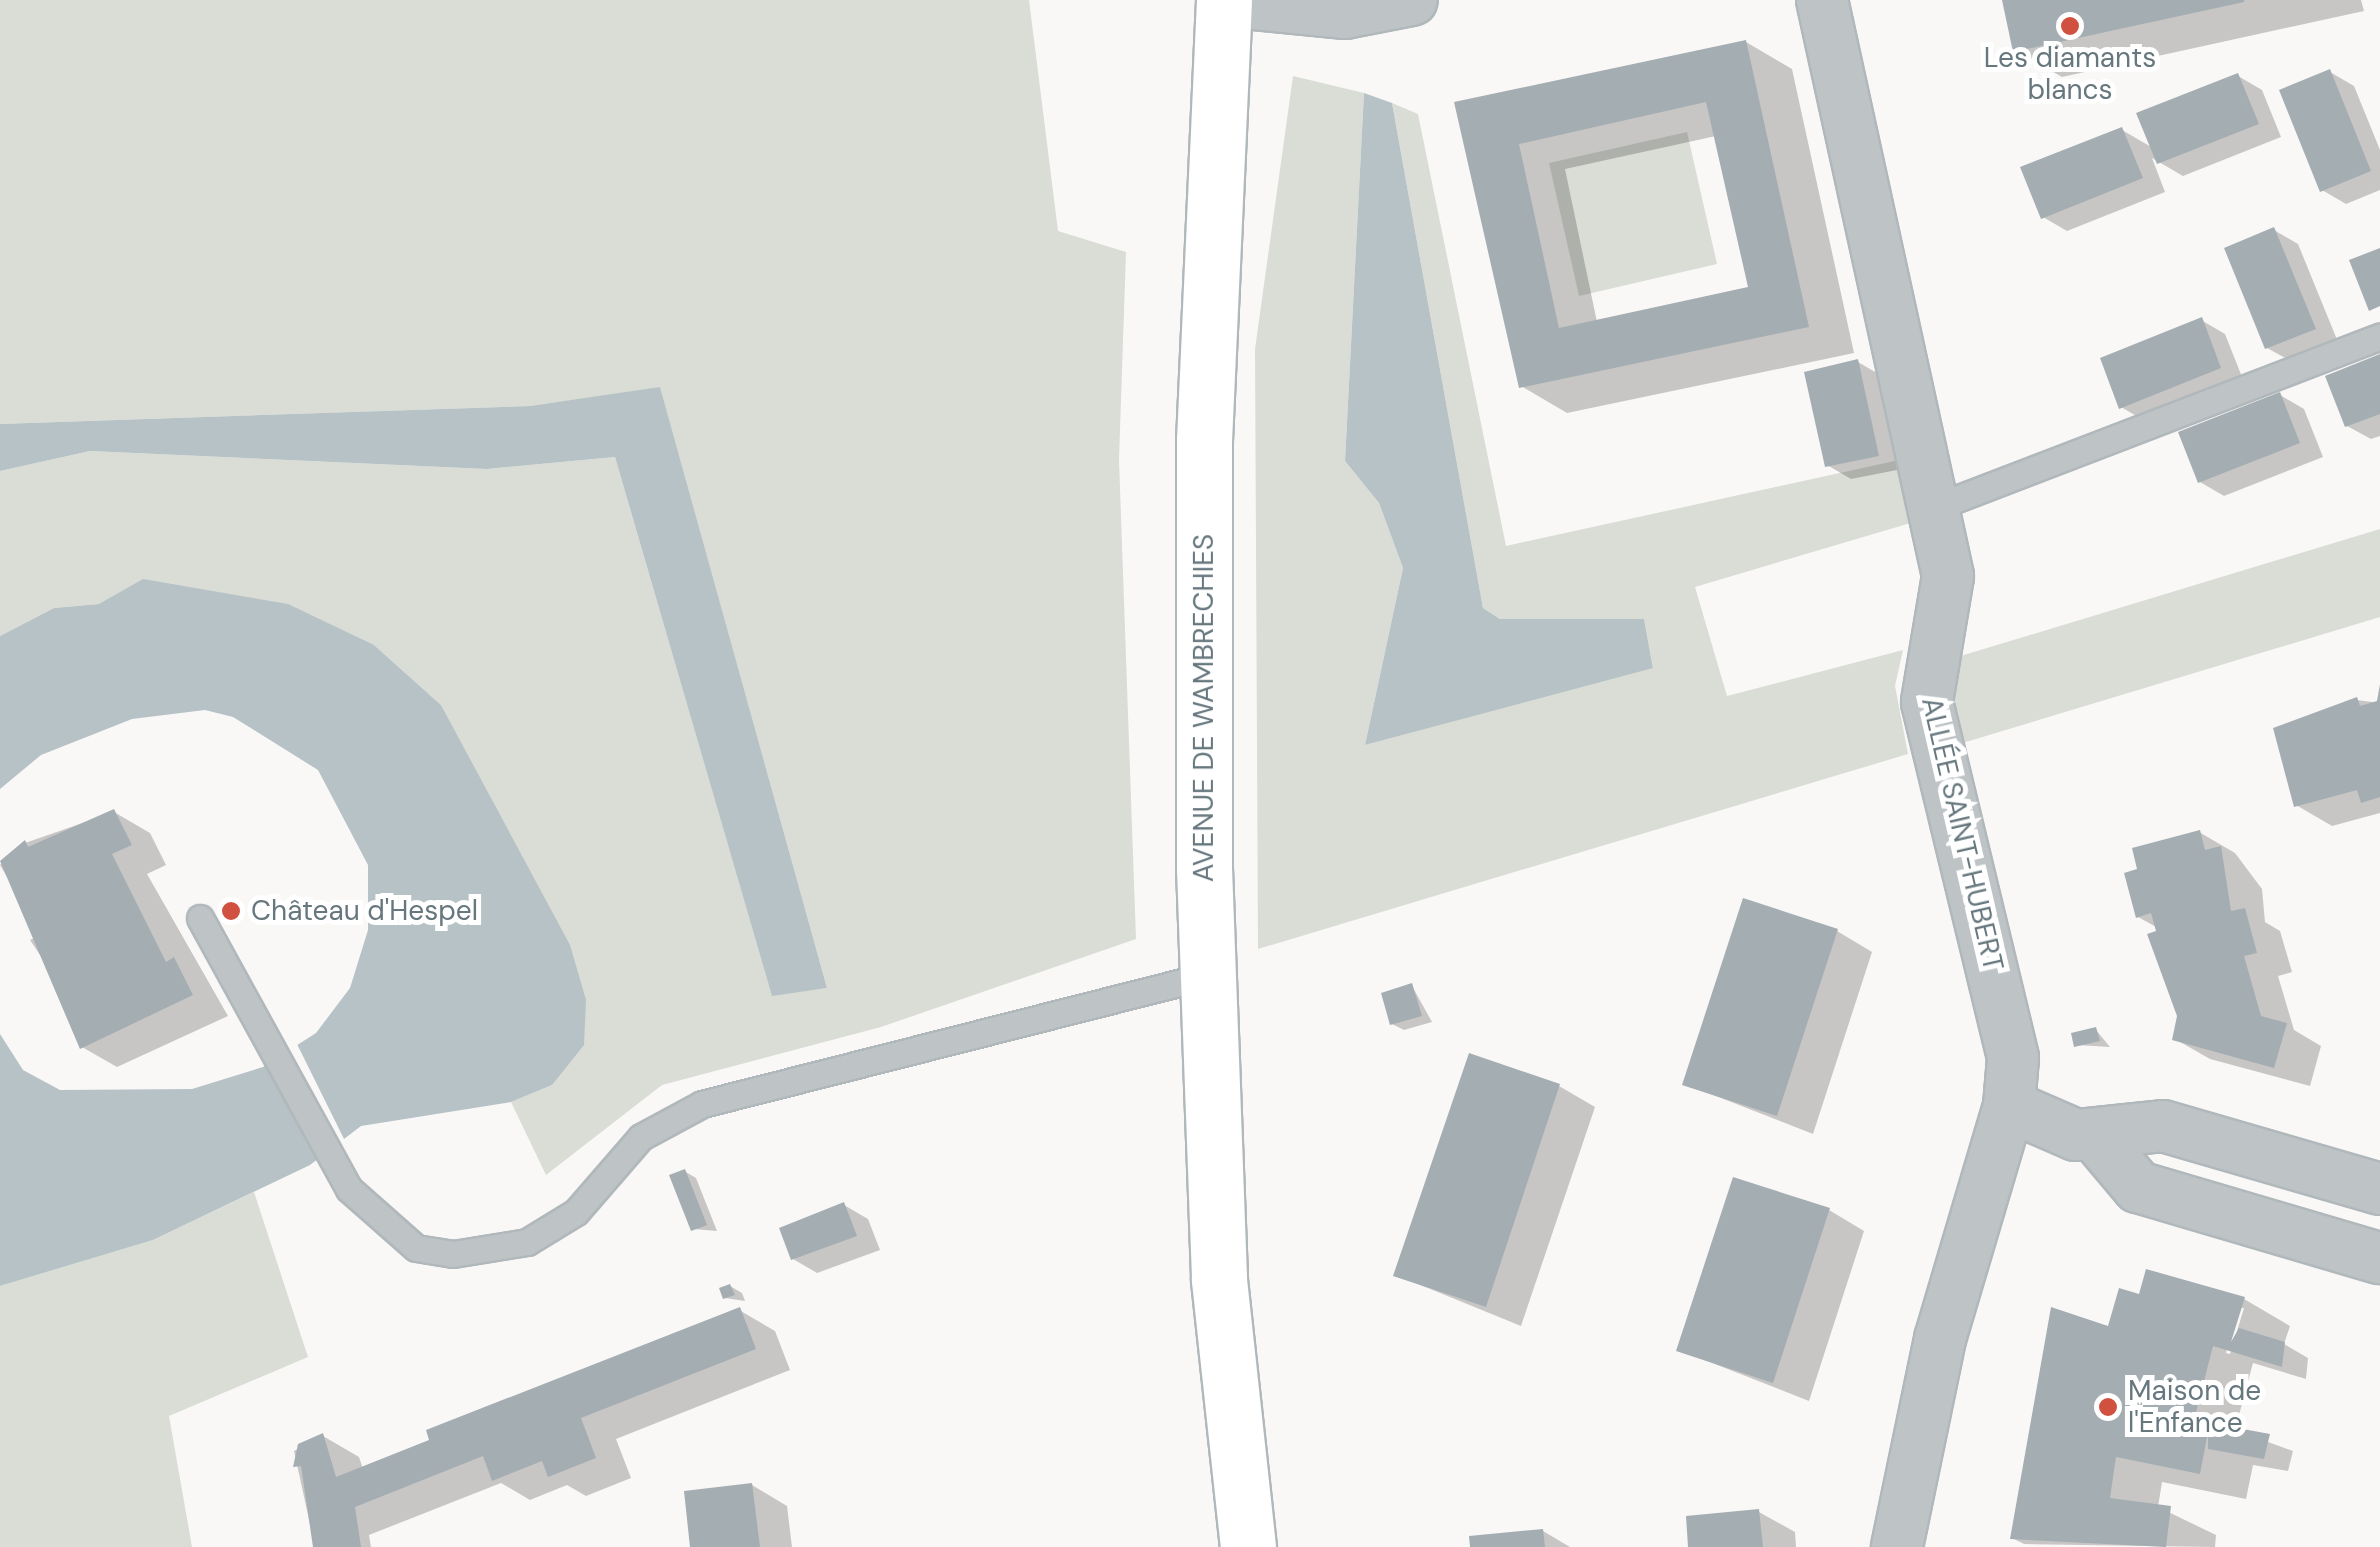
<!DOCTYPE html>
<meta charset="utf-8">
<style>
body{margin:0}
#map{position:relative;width:2380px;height:1547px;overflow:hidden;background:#f9f8f7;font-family:"DM Sans",sans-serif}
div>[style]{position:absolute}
.green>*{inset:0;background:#d9ddd6}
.water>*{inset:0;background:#b6c2c5}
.pier>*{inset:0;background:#f9f8f7}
.shadow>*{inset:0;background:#0003}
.building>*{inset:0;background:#a4adb1}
.roads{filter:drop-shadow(2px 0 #b1b8bb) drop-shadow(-2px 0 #b1b8bb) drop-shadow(0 2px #b1b8bb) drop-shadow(0 -2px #b1b8bb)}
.service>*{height:25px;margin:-12.5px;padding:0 12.5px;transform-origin:12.5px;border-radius:12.5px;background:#bec3c6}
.minor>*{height:50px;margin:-25px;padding:0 25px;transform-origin:25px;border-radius:25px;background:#bec3c6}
.secondary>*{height:55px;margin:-27.5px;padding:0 27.5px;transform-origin:27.5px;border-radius:27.5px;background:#fff}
.dots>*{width:28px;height:28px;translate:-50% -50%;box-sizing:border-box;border:5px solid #fff;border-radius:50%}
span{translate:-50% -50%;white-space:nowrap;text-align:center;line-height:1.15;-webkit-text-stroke:10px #fff;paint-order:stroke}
.poi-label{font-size:28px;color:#66777e}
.left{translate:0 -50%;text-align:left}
.street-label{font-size:28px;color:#66777e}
</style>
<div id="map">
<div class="green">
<i style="clip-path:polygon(0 0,1029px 0,1058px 231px,1126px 252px,1119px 460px,1136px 939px,881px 1027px,662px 1085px,546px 1175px,511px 1102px,552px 1085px,586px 1001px,441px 705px,374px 645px,99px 604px,54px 608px,0 636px,0 471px,90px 451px,487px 469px,615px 457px,772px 995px,827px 988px,660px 388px,530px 406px,0 424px)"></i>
<i style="clip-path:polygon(1293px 76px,1364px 93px,1345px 461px,1379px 503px,1403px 568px,1365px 745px,1653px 667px,1644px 619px,1500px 619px,1483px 608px,1392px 103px,1418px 114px,1506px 546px,1899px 460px,1914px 522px,1695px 587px,1727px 696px,1903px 650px,1895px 686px,1908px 754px,1258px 949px,1255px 349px)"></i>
<i style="clip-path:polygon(1687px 132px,1717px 264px,1579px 296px,1549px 163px)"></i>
<i style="clip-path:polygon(2380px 529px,2380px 617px,1956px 745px,1939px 679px,1954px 658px)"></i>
<i style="clip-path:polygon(254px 1192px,308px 1357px,169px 1416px,192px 1547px,0 1547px,0 1286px,153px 1240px)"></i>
</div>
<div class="water">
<i style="clip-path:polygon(1364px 93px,1392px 103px,1483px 608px,1500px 619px,1644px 619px,1653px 668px,1365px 745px,1403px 568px,1379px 503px,1345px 461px)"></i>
<i style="clip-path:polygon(660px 387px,827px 988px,772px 996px,615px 457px,487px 469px,90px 451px,0 471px,0 424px,530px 406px)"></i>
<i style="clip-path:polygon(143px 579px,288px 604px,374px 645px,441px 705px,570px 945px,586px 1000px,584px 1045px,552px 1085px,511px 1102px,361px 1126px,310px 1165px,153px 1240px,0 1286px,0 1034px,23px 1070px,60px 1090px,192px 1089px,263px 1067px,316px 1033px,350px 988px,368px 930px,368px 865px,318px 770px,233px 717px,205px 710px,132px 719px,41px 755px,0 789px,0 636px,54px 608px,99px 604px)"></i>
</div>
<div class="pier">
<i style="clip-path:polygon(295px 1040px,347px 1145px,319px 1165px,265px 1059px)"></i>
</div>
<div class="shadow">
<i style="clip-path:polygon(2005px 0,2361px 0,2364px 11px,2062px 77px,2016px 50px)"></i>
<i style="clip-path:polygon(evenodd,1746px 42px,1792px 69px,1854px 353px,1567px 413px,1521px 386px,1457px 104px,1746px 42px,1716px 136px,1751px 288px,1597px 322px,1565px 169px,1716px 136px)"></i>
<i style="clip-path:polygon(2330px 72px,2354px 86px,2380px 150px,2380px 190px,2346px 204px,2322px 190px)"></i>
<i style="clip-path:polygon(2238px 76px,2262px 90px,2281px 137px,2183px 176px,2152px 158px,2165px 192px,2067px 231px,2043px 217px,2122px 130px,2153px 148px)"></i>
<i style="clip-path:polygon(2274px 230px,2298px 244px,2338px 342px,2291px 361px,2267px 348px)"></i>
<i style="clip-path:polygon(2201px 320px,2225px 334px,2244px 382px,2145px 421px,2121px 407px)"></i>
<i style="clip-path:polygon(2380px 357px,2380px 436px,2371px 439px,2347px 426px)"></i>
<i style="clip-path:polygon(1858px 362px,1882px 376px,1902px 469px,1851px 479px,1827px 465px)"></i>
<i style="clip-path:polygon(2280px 395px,2304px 409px,2323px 457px,2224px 496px,2200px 482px)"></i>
<i style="clip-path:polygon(2357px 700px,2380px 703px,2380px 813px,2332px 826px,2296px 805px)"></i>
<i style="clip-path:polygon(114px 812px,150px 833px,166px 865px,147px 874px,228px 1016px,117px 1067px,82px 1047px,62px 988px,30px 940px,41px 935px,0 865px,25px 843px)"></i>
<i style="clip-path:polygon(2199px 832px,2235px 853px,2262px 889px,2265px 922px,2280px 931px,2292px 972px,2278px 976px,2294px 1030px,2321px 1046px,2310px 1086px,2210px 1059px,2175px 1039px,2180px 1016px,2158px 928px,2138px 917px,2140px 871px)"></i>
<i style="clip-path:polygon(1837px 931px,1872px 952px,1813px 1134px,1685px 1084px)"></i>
<i style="clip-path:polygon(1412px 986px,1432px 1022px,1404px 1030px,1392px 1024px)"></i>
<i style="clip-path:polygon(2096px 1030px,2110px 1047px,2077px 1045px)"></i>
<i style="clip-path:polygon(1559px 1086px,1595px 1107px,1521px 1326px,1396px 1275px)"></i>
<i style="clip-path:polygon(684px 1171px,696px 1178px,717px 1231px,693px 1229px)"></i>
<i style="clip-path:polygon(844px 1205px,868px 1219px,880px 1250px,817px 1273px,793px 1259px)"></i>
<i style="clip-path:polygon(1829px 1210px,1864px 1231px,1809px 1401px,1679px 1350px)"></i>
<i style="clip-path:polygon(730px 1286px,742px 1293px,745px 1301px,725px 1298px)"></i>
<i style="clip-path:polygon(evenodd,2140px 1297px,2244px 1299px,2290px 1326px,2284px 1344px,2308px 1358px,2306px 1379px,2253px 1363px,2235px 1430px,2293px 1451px,2288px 1471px,2253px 1465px,2246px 1499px,2162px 1482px,2158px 1507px,2216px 1535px,2215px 1547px,2024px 1544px,2012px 1538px,2053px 1310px,2110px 1329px,2140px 1297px,2239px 1308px,2244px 1308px,2230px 1354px,2226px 1353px,2239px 1308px)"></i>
<i style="clip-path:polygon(739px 1310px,775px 1331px,790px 1370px,616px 1439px,631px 1478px,586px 1496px,567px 1485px,530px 1500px,501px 1483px,369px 1535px,371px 1547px,315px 1547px,294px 1451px,323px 1436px,359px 1457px,363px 1469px)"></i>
<i style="clip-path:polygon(752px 1485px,787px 1506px,792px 1547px,693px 1547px)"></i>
<i style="clip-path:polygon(1759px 1512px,1795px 1532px,1796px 1547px,1692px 1547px)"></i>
<i style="clip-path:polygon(1543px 1531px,1570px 1547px,1473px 1547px)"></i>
</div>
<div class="building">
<i style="clip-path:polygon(2002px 0,2244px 0,2244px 2px,2013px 52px)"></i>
<i style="clip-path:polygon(evenodd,1746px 40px,1809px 327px,1519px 388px,1454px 102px,1746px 40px,1706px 102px,1748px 287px,1559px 328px,1519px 144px,1706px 102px)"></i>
<i style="clip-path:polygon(2330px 69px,2371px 171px,2320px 192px,2279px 90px)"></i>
<i style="clip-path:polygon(2238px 73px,2259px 124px,2157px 164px,2136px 113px)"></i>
<i style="clip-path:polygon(2122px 127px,2143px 178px,2041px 219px,2020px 167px)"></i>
<i style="clip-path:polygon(2274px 227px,2316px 329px,2265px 349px,2224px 248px)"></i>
<i style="clip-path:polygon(2380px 248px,2380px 306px,2369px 311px,2349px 260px)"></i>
<i style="clip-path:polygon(2202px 317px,2221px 368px,2119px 409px,2100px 358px)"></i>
<i style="clip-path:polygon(2380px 354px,2380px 414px,2345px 427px,2325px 376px)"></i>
<i style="clip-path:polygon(1858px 359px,1879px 456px,1825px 467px,1804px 372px)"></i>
<i style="clip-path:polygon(2280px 392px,2300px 443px,2198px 483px,2178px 432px)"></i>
<i style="clip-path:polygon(2380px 684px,2380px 797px,2361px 803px,2357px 790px,2294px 807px,2273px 728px,2357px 697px,2360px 706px,2377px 701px)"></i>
<i style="clip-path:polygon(114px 809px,132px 845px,112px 854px,166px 962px,174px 957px,193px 995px,80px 1049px,0 861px,25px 840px,28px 847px)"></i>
<i style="clip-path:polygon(2200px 830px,2205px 850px,2221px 846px,2231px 911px,2245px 908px,2257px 953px,2244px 956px,2261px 1016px,2287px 1023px,2274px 1068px,2172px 1040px,2177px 1016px,2147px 934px,2156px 931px,2151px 913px,2136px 918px,2124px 873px,2137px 869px,2132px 848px)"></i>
<i style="clip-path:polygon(1743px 898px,1838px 929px,1777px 1116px,1682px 1085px)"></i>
<i style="clip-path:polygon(1412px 983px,1422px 1016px,1390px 1025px,1381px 993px)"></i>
<i style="clip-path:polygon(2096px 1027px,2100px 1041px,2074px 1047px,2071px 1033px)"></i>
<i style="clip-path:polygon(1469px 1053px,1560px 1084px,1486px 1307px,1393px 1276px)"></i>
<i style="clip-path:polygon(685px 1169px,707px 1225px,691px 1231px,669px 1175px)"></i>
<i style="clip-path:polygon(1733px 1177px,1830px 1208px,1773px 1383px,1676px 1351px)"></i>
<i style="clip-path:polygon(844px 1202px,857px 1236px,791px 1260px,779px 1228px)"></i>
<i style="clip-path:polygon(2146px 1269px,2245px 1297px,2231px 1342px,2239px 1328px,2285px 1342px,2282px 1367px,2213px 1346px,2194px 1420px,2270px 1434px,2264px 1459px,2208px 1449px,2208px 1432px,2200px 1474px,2116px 1457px,2110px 1498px,2171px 1506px,2166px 1547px,2010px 1539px,2051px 1307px,2108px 1326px,2119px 1288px,2139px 1294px)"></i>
<i style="clip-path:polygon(730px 1284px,735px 1295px,723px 1299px,719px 1288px)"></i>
<i style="clip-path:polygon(740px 1307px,756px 1349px,581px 1418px,596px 1458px,548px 1477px,542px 1461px,492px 1481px,483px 1456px,355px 1507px,361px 1547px,313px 1547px,301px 1466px,293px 1467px,298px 1444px,323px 1433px,336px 1477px,429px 1440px,426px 1430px)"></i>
<i style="clip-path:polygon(752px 1483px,760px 1547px,690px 1547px,684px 1491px)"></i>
<i style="clip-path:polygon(1759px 1509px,1763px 1547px,1688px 1547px,1686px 1516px)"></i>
<i style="clip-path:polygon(1543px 1529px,1545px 1547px,1470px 1547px,1469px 1536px)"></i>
</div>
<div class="roads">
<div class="service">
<i style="left:1933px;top:508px;width:479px;rotate:-21deg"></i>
<i style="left:200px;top:918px;width:309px;rotate:61.2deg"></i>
<i style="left:349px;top:1189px;width:89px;rotate:41.4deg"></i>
<i style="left:416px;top:1248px;width:37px;rotate:9deg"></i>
<i style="left:453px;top:1254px;width:75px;rotate:-9.2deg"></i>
<i style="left:527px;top:1242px;width:57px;rotate:-31.5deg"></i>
<i style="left:576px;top:1212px;width:99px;rotate:-49.1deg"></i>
<i style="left:641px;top:1137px;width:69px;rotate:-28.4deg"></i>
<i style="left:702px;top:1104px;width:520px;rotate:-14.25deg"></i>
</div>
<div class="minor">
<i style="left:1822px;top:0;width:590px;rotate:77.66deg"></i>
<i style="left:1948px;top:576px;width:128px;rotate:99.5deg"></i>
<i style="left:1927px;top:702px;width:366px;rotate:76.4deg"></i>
<i style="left:2013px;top:1058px;width:48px;rotate:94.8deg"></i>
<i style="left:2009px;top:1106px;width:243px;rotate:106.5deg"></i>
<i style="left:1940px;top:1339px;width:212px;rotate:101.7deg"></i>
<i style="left:1224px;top:1px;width:122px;rotate:5.7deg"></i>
<i style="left:1345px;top:13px;width:68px;rotate:-11deg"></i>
<i style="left:2009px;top:1106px;width:73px;rotate:23.4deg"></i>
<i style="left:2076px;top:1135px;width:87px;rotate:-5.9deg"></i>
<i style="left:2163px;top:1126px;width:226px;rotate:16.2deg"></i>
<i style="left:2095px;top:1136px;width:67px;rotate:49.9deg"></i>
<i style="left:2138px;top:1187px;width:252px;rotate:16.4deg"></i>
</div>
<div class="secondary">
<i style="left:1224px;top:0;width:440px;rotate:92.6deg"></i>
<i style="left:1204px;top:440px;width:428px;rotate:90deg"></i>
<i style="left:1204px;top:868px;width:412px;rotate:87.9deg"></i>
<i style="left:1219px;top:1280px;width:269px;rotate:83.8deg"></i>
</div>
</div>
<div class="dots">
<i style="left:2070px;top:26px;background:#d0513f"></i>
<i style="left:231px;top:911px;background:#d0513f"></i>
<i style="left:2108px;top:1407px;background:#d0513f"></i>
</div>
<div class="poi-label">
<span style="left:2070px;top:74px">Les diamants<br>blancs</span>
<span class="left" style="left:251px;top:911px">Château d'Hespel</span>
<span class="left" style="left:2128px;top:1407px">Maison de<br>l'Enfance</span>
</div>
<div class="street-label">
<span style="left:1204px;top:708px;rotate:-90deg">AVENUE DE WAMBRECHIES</span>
<span style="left:1962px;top:834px;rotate:77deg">ALLÉE SAINT-HUBERT</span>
</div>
</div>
